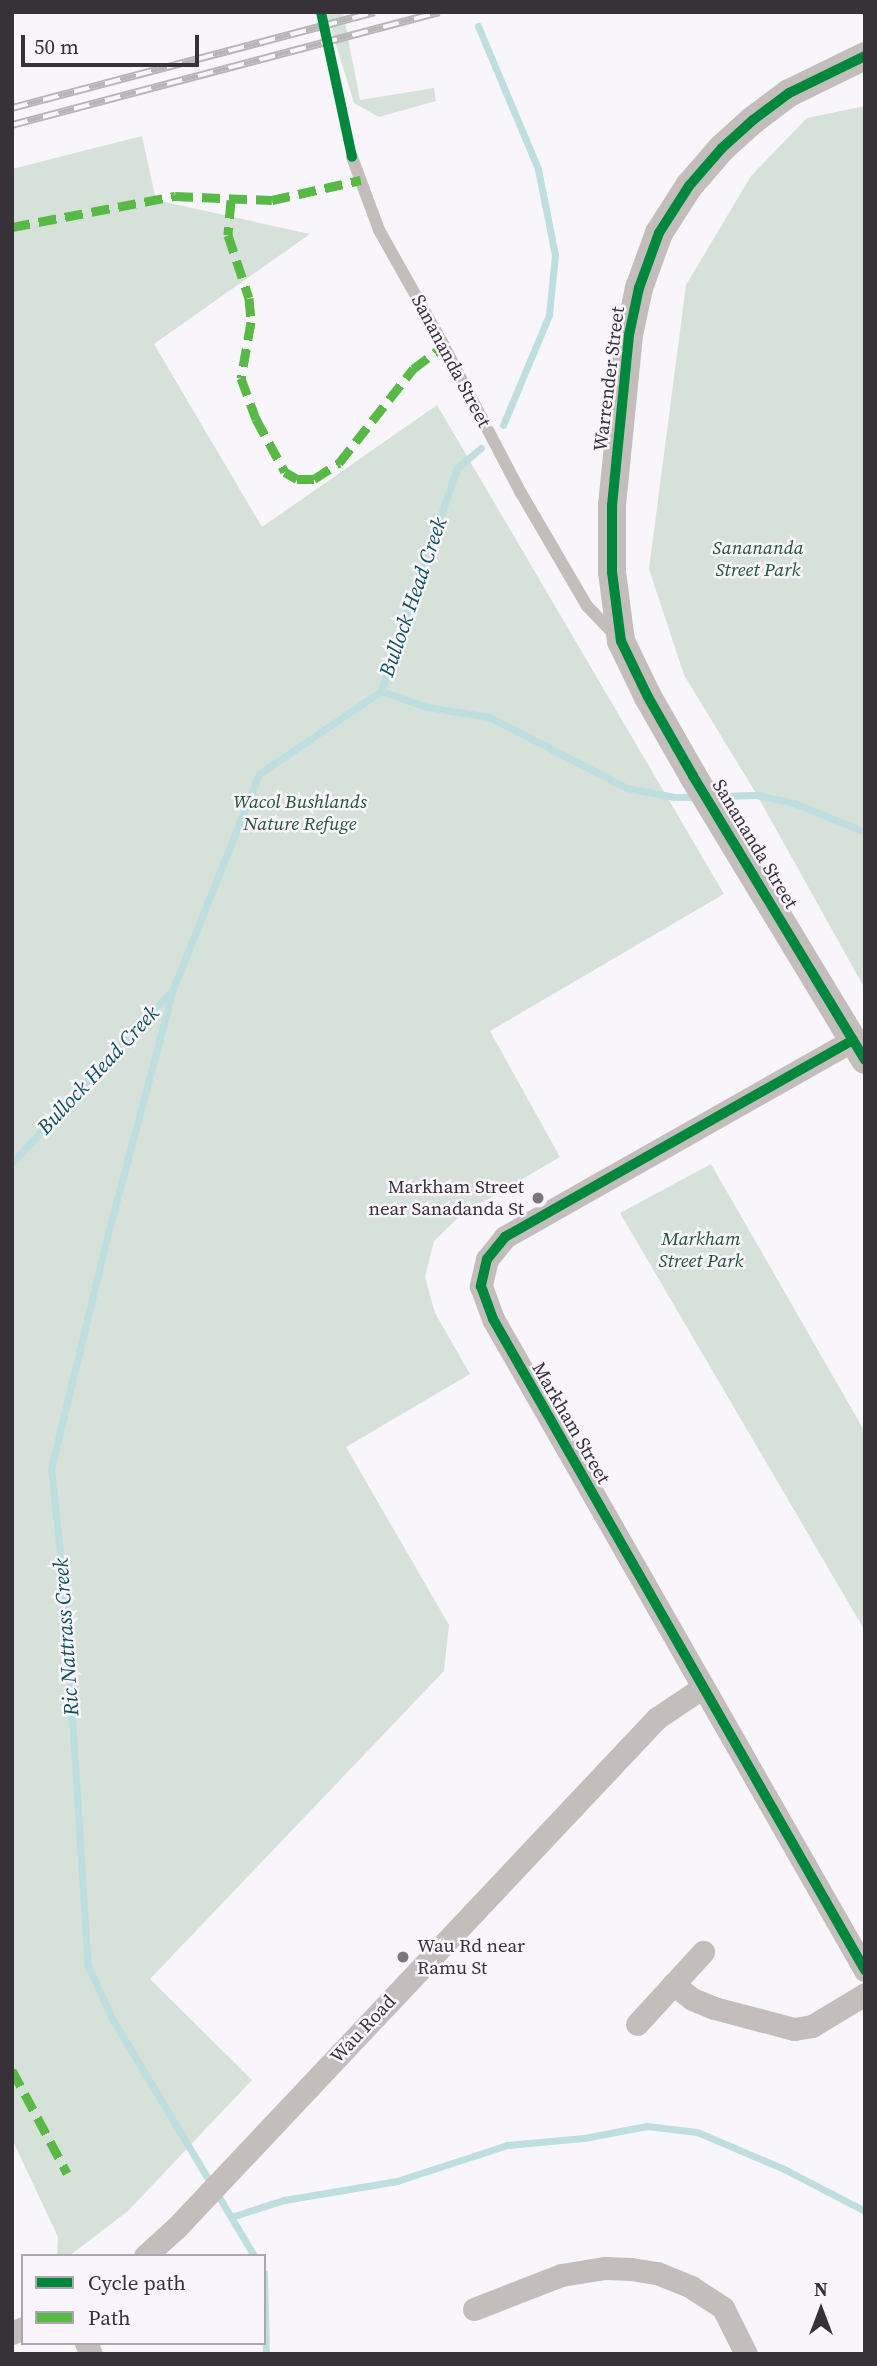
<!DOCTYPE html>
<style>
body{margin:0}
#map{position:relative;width:877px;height:2366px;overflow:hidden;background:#f9f6fb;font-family:"Source Serif 4",serif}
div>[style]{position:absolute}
.green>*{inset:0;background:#d6e1d9}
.stream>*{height:7px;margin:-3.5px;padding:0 3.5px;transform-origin:3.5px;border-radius:3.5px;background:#bedee0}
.service>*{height:12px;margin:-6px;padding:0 6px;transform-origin:6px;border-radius:6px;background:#c3bebb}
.minor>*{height:23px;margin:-11.5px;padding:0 11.5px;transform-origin:11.5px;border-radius:11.5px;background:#c3bebb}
.tertiary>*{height:28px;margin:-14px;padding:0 14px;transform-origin:14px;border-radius:14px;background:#c3bebb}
.rail>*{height:8px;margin-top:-4px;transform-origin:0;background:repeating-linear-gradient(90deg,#faf4fd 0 16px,#b8b5b6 0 32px);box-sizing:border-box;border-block:2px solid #b8b5b6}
.quiet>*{height:9px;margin-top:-4.5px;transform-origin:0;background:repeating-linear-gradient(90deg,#58b947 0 18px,transparent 0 27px)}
.cycleway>*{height:10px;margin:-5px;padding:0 5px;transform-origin:5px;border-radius:5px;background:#00873e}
.dots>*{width:19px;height:19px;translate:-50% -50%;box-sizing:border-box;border:4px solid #faf4fd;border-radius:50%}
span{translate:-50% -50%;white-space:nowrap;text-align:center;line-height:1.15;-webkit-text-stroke:5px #faf4fd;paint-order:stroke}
.street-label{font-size:19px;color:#363238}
.park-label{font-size:19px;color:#205432;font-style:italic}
.poi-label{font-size:19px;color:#363238}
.right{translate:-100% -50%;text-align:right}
.left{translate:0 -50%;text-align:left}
.water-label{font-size:21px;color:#0c5154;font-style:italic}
.frame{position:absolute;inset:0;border:14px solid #363238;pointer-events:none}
.legend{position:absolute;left:21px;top:2254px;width:245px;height:91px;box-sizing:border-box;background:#faf4fd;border:2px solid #aca6ae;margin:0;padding:9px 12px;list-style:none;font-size:21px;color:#363238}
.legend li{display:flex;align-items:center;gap:14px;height:35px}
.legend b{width:35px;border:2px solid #aca6ae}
.north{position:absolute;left:786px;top:2275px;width:70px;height:70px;-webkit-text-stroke:5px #faf4fd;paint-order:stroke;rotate:0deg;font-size:19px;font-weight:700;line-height:28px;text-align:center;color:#363238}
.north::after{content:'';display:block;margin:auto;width:24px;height:32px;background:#363238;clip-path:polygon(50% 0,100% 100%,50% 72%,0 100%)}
.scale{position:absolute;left:21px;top:35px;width:178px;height:32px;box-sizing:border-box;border:4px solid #363238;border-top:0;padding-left:9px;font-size:21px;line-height:24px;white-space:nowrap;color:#363238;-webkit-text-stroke:5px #faf4fd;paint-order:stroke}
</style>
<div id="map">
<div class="green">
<i style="clip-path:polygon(326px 12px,343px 12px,360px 100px,434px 88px,436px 101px,379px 117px,354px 103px)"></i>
<i style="clip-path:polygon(865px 106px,865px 989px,757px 795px,684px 675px,649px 569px,686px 285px,751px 176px,807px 118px)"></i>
<i style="clip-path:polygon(142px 136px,156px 200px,310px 234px,154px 344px,262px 527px,437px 405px,724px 894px,490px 1031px,560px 1157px,461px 1215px,434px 1241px,425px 1277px,435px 1313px,470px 1374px,346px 1447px,449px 1625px,444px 1671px,150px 1979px,252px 2080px,128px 2211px,69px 2256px,57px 2256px,58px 2237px,12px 2139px,12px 169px)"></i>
<i style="clip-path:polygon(711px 1164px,865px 1432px,865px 1631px,620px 1213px)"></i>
</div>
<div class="stream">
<i style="left:478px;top:26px;width:155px;rotate:67.2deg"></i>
<i style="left:538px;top:169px;width:88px;rotate:78.8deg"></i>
<i style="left:555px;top:255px;width:60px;rotate:95.7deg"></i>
<i style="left:549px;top:315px;width:119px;rotate:112.7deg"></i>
<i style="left:381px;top:691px;width:49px;rotate:19.2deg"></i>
<i style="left:427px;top:707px;width:63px;rotate:9.2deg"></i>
<i style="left:489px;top:717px;width:155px;rotate:27.2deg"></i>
<i style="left:627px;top:788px;width:48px;rotate:10.8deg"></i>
<i style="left:674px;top:797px;width:22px"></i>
<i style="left:715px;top:796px;width:42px;rotate:-1.4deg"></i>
<i style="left:757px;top:795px;width:38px;rotate:12deg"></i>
<i style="left:794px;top:803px;width:77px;rotate:22.2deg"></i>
<i style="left:173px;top:989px;width:248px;rotate:104.9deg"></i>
<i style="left:109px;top:1229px;width:247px;rotate:103.6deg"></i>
<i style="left:51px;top:1469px;width:121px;rotate:83.8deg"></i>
<i style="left:64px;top:1589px;width:378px;rotate:86.4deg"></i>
<i style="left:88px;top:1966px;width:60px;rotate:65.2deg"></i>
<i style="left:113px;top:2020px;width:275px;rotate:59.1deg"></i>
<i style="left:12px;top:1163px;width:237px;rotate:-47.2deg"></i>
<i style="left:173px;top:989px;width:232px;rotate:-68.2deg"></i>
<i style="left:259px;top:774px;width:148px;rotate:-34.2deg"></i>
<i style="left:381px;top:691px;width:236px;rotate:-71.2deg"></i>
<i style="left:457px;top:468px;width:31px;rotate:-40deg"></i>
<i style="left:231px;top:2217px;width:56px;rotate:-17.8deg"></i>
<i style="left:284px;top:2200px;width:115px;rotate:-9.5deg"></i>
<i style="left:397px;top:2181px;width:116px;rotate:-18.1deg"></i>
<i style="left:507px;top:2145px;width:77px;rotate:-5.2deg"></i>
<i style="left:584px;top:2138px;width:64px;rotate:-10.8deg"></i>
<i style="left:647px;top:2126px;width:50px;rotate:6.8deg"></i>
<i style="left:697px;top:2132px;width:95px;rotate:23deg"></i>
<i style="left:784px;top:2169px;width:91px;rotate:27.4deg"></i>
<i style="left:264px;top:2273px;width:81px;rotate:88.6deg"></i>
</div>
<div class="service">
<i style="left:352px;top:157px;width:78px;rotate:69.7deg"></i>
<i style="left:379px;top:230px;width:133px;rotate:60.7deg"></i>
<i style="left:444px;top:346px;width:166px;rotate:62.4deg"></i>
<i style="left:521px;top:493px;width:131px;rotate:59.7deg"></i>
<i style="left:587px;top:606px;width:42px;rotate:46deg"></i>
</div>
<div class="minor">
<i style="left:853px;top:1040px;width:400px;rotate:150.5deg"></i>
<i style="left:505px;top:1237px;width:28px;rotate:129deg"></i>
<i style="left:487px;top:1259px;width:28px;rotate:103deg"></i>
<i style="left:481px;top:1286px;width:35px;rotate:70deg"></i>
<i style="left:493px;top:1319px;width:750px;rotate:60.26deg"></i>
<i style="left:673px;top:1984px;width:24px;rotate:38deg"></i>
<i style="left:692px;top:1999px;width:24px;rotate:22deg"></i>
<i style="left:714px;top:2008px;width:83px;rotate:14.7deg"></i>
<i style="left:794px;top:2029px;width:18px;rotate:-9deg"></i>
<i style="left:812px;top:2026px;width:62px;rotate:-31.1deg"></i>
<i style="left:637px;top:2024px;width:98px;rotate:-47.5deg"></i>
<i style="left:145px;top:2256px;width:43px;rotate:-42.2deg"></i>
<i style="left:177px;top:2227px;width:700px;rotate:-46.68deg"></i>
<i style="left:657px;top:1718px;width:54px;rotate:-33.7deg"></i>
<i style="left:474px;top:2309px;width:93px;rotate:-21.3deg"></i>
<i style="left:561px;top:2275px;width:45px;rotate:-9deg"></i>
<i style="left:605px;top:2268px;width:26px;rotate:2deg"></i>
<i style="left:631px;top:2269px;width:26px;rotate:9deg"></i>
<i style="left:657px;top:2273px;width:37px;rotate:22deg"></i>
<i style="left:691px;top:2287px;width:38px;rotate:33deg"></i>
<i style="left:723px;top:2308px;width:51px;rotate:63.4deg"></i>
<i style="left:12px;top:2333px;width:12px;rotate:-24deg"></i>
<i style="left:86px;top:2343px;width:12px;rotate:66deg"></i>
</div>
<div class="tertiary">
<i style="left:865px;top:56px;width:85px;rotate:154deg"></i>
<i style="left:789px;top:93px;width:45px;rotate:143.1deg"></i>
<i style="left:753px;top:120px;width:42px;rotate:137.9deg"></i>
<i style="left:722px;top:148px;width:50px;rotate:131deg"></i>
<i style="left:689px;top:186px;width:56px;rotate:122.6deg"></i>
<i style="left:659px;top:233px;width:59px;rotate:110deg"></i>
<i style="left:639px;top:288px;width:48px;rotate:102deg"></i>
<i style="left:629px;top:335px;width:171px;rotate:95.7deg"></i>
<i style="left:612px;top:505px;width:67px;rotate:90deg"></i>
<i style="left:612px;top:572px;width:70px;rotate:82.6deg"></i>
<i style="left:621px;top:641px;width:62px;rotate:64.3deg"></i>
<i style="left:648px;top:697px;width:91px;rotate:60.3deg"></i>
<i style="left:693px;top:776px;width:332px;rotate:58.8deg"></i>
</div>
<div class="rail">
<i style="left:12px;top:108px;width:375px;rotate:-14.8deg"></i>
<i style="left:12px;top:125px;width:442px;rotate:-14.8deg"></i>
</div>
<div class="quiet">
<i style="left:231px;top:200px;width:35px;rotate:95deg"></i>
<i style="left:228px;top:235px;width:66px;rotate:71.6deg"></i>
<i style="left:249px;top:298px;width:24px;rotate:85deg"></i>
<i style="left:251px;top:322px;width:57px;rotate:100.1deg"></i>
<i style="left:241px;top:378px;width:44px;rotate:69.9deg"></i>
<i style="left:256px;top:419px;width:60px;rotate:61.3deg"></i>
<i style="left:285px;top:472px;width:14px;rotate:30deg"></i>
<i style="left:297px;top:479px;width:17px"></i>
<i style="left:314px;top:479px;width:30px;rotate:-33deg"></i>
<i style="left:339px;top:463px;width:120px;rotate:-51.8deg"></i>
<i style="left:413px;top:369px;width:39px;rotate:-37deg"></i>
<i style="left:12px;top:227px;width:166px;rotate:-10.8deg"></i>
<i style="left:175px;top:196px;width:97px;rotate:2.4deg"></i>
<i style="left:272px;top:200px;width:91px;rotate:-12.7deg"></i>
<i style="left:12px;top:2070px;width:117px;rotate:61.9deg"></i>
</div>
<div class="cycleway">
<i style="left:321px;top:12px;width:148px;rotate:77.9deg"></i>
<i style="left:865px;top:56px;width:85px;rotate:154deg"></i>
<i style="left:789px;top:93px;width:45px;rotate:143.1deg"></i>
<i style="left:753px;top:120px;width:42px;rotate:137.9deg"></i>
<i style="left:722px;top:148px;width:50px;rotate:131deg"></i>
<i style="left:689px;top:186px;width:56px;rotate:122.6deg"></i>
<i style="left:659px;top:233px;width:59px;rotate:110deg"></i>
<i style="left:639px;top:288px;width:48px;rotate:102deg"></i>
<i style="left:629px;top:335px;width:171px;rotate:95.7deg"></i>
<i style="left:612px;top:505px;width:67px;rotate:90deg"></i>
<i style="left:612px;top:572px;width:70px;rotate:82.6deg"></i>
<i style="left:621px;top:641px;width:62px;rotate:64.3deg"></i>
<i style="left:648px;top:697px;width:91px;rotate:60.3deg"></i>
<i style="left:693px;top:776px;width:332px;rotate:58.8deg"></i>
<i style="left:853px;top:1040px;width:400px;rotate:150.5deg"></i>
<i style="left:505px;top:1237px;width:28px;rotate:129deg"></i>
<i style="left:487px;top:1259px;width:28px;rotate:103deg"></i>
<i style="left:481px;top:1286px;width:35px;rotate:70deg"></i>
<i style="left:493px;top:1319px;width:750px;rotate:60.26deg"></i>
</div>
<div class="dots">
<i style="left:538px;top:1198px;background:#7a777c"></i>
<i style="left:403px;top:1957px;background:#7a777c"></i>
</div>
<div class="street-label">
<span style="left:451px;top:361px;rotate:62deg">Sanananda Street</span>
<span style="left:609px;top:379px;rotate:-83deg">Warrender Street</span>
<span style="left:755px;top:844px;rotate:59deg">Sanananda Street</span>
<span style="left:571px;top:1423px;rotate:60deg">Markham Street</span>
<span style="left:363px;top:2029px;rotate:-47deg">Wau Road</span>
</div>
<div class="park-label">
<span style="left:758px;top:559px">Sanananda<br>Street Park</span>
<span style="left:300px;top:813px">Wacol Bushlands<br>Nature Refuge</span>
<span style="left:701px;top:1250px">Markham<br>Street Park</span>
</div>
<div class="poi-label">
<span class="right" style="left:524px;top:1198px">Markham Street<br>near Sanadanda St</span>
<span class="left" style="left:417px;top:1957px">Wau Rd near<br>Ramu St</span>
</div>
<div class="water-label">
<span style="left:413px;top:597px;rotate:-71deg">Bullock Head Creek</span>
<span style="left:98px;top:1070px;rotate:-47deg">Bullock Head Creek</span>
<span style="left:66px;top:1637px;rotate:-94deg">Ric Nattrass Creek</span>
</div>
<div class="frame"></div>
<ul class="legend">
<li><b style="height:9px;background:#00873e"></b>Cycle path</li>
<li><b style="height:9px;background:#58b947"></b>Path</li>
</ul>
<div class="north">N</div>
<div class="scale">50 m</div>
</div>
